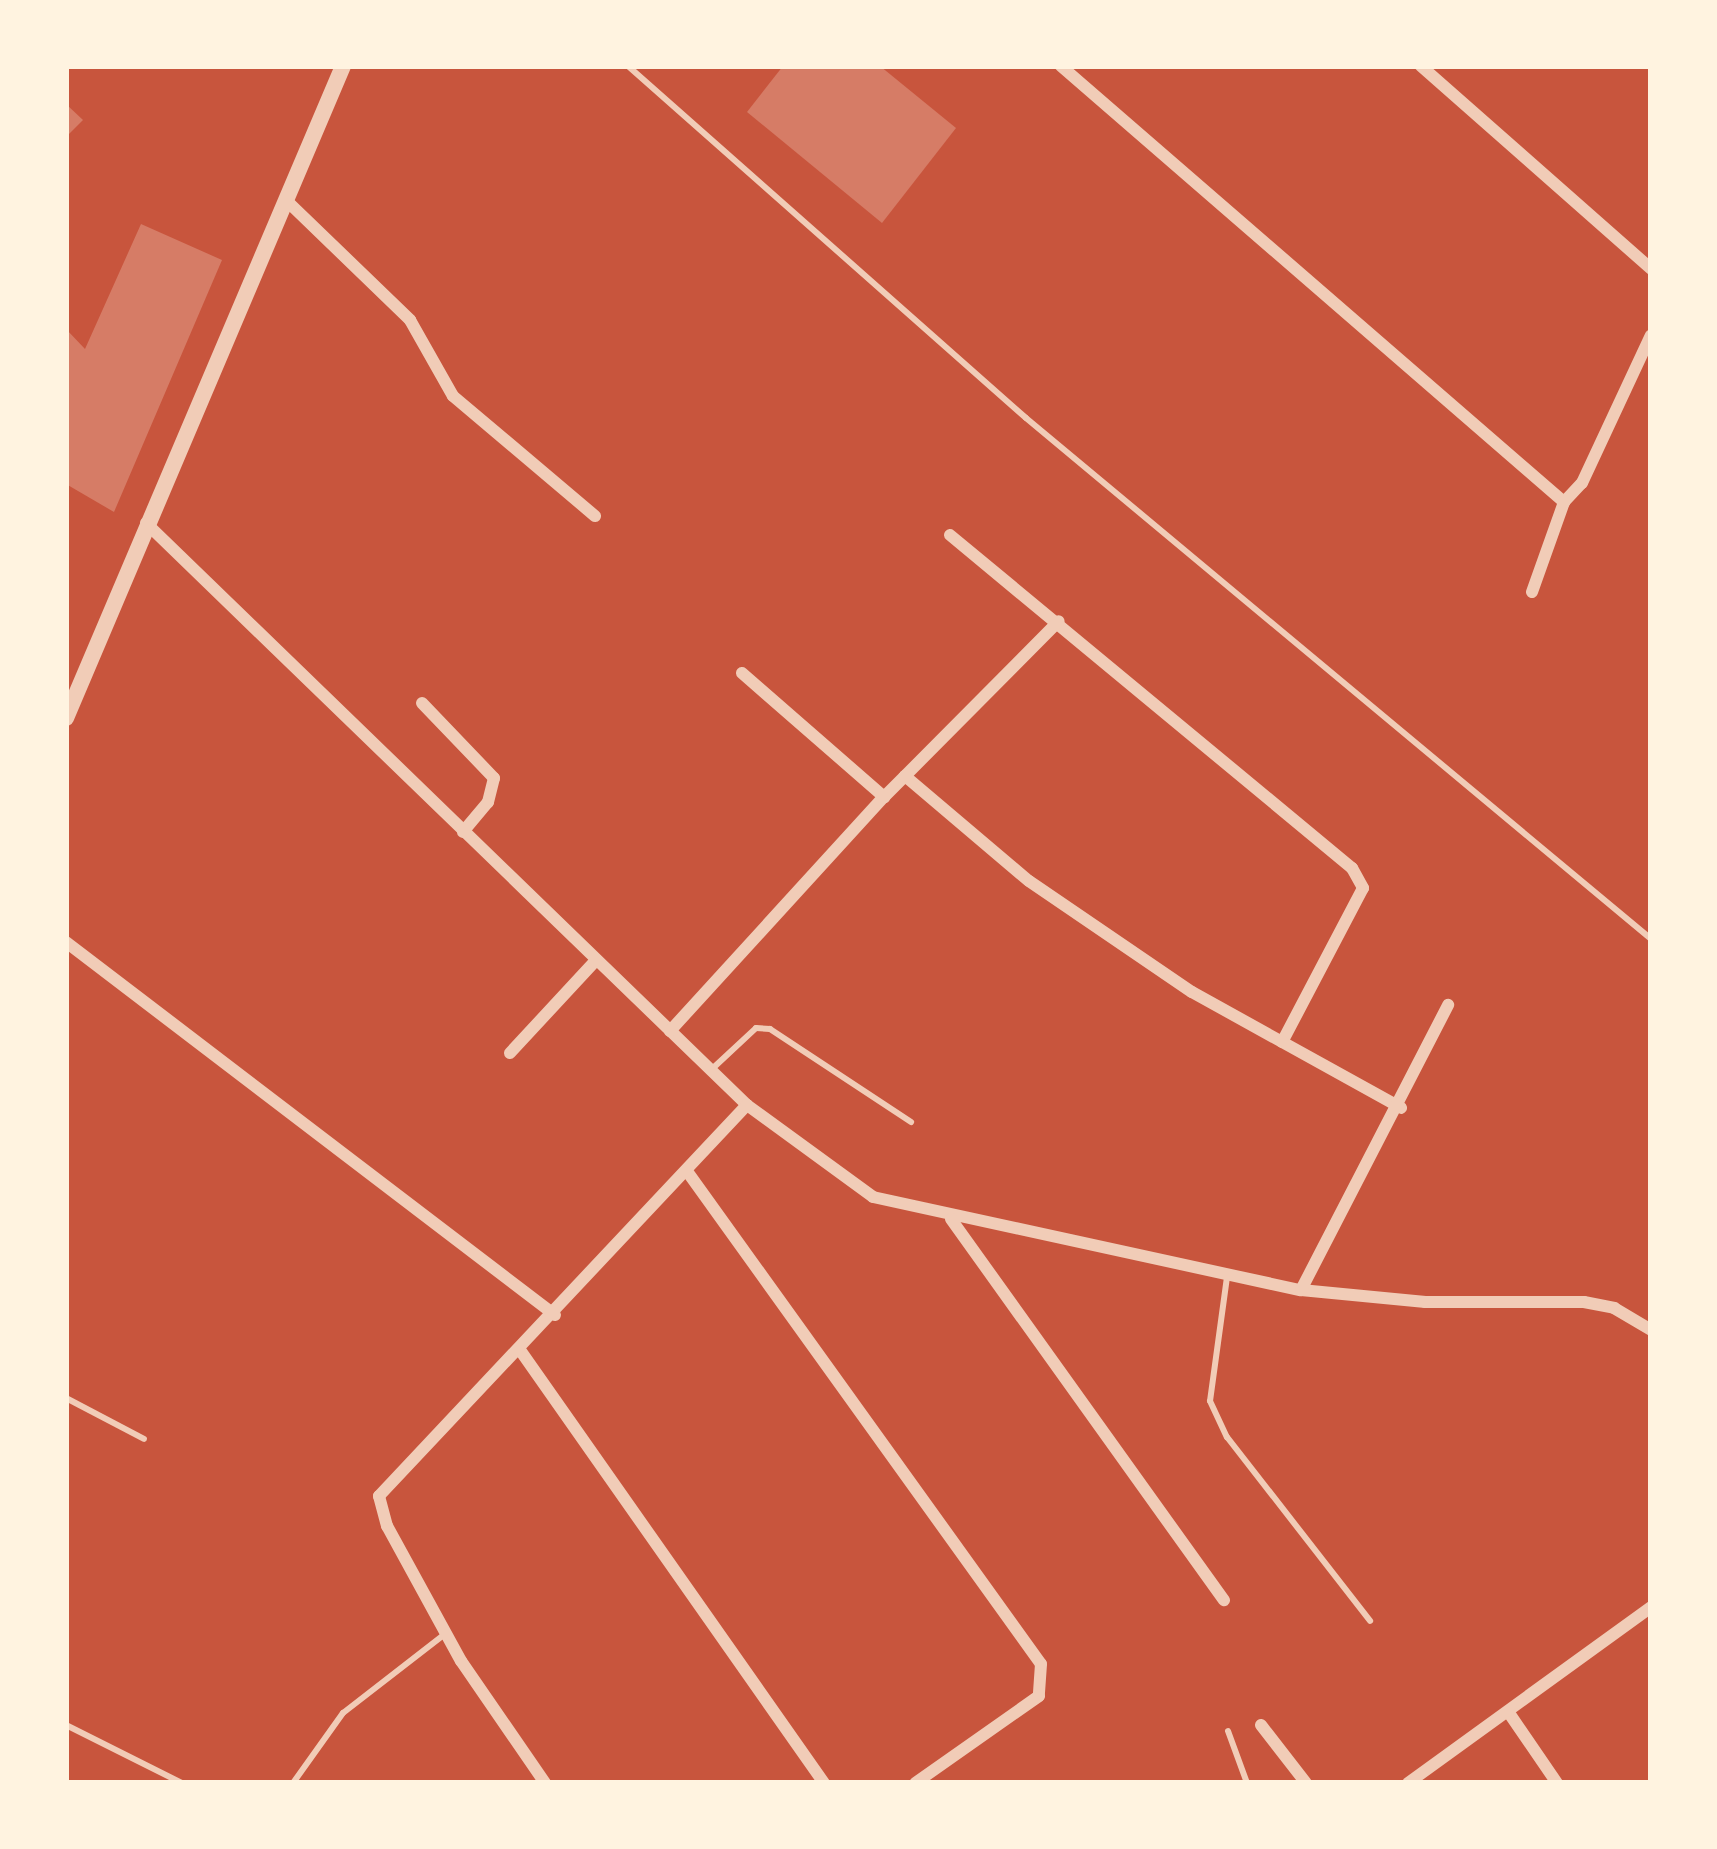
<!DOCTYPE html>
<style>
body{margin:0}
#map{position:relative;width:1717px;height:1849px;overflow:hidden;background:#c8553d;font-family:"Titillium Web",sans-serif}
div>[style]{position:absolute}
.building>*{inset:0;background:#d67c66}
.service>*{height:6px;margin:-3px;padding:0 3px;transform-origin:3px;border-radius:3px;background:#f1ccb7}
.minor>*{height:12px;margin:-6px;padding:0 6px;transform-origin:6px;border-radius:6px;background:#f1ccb7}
.tertiary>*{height:16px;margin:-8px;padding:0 8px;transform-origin:8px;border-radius:8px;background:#f1ccb7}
span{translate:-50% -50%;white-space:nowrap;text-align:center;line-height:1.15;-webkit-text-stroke:9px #fff3e0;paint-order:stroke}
.frame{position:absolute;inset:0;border:69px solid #fff3e0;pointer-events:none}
</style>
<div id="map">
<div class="building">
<i style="clip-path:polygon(783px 66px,880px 66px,956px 128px,882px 223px,747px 112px)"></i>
<i style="clip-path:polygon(66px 104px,83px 120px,66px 137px)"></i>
<i style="clip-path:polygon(141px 224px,222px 260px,114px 512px,66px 484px,66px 329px,85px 349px)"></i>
</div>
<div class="service">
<i style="left:628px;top:66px;width:531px;rotate:41.49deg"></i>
<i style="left:1026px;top:418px;width:814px;rotate:39.81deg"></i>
<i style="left:712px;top:1069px;width:60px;rotate:-43deg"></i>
<i style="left:756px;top:1028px;width:14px;rotate:4deg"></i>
<i style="left:770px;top:1029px;width:169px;rotate:33.4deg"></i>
<i style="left:1227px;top:1277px;width:125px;rotate:97.8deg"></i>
<i style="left:1210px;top:1401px;width:40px;rotate:65deg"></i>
<i style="left:1227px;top:1437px;width:233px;rotate:52.1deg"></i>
<i style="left:66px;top:1398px;width:88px;rotate:27.7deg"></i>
<i style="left:66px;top:1725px;width:130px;rotate:26.6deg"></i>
<i style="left:1228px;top:1731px;width:55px;rotate:69.9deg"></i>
<i style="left:293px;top:1783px;width:86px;rotate:-54.5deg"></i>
<i style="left:343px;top:1713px;width:130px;rotate:-37.8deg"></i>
</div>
<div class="minor">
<i style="left:1061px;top:66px;width:666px;rotate:40.92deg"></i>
<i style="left:1421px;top:66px;width:307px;rotate:41.4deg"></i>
<i style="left:288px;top:202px;width:170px;rotate:44deg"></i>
<i style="left:410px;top:320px;width:87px;rotate:60.5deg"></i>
<i style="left:453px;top:396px;width:186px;rotate:40.2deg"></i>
<i style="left:146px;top:523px;width:837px;rotate:44.08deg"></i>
<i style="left:747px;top:1105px;width:156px;rotate:36.1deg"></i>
<i style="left:873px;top:1197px;width:438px;rotate:12.3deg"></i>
<i style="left:1301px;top:1290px;width:125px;rotate:5.5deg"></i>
<i style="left:1425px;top:1302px;width:159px"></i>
<i style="left:1584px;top:1302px;width:31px;rotate:11deg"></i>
<i style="left:1614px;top:1308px;width:43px;rotate:30.7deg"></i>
<i style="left:950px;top:535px;width:522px;rotate:39.64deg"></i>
<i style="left:1352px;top:868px;width:23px;rotate:61deg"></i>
<i style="left:1363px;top:888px;width:174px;rotate:117.7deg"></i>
<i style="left:1532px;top:592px;width:96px;rotate:-70.4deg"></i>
<i style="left:1564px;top:502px;width:26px;rotate:-47deg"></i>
<i style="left:1582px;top:483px;width:163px;rotate:-65deg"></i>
<i style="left:742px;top:673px;width:189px;rotate:41.1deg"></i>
<i style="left:884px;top:797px;width:30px;rotate:-45deg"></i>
<i style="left:905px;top:776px;width:162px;rotate:40.3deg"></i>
<i style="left:1029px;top:881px;width:197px;rotate:34.3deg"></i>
<i style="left:1192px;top:992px;width:239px;rotate:29deg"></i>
<i style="left:422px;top:703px;width:104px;rotate:46.2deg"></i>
<i style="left:494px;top:778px;width:25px;rotate:104deg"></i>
<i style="left:488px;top:802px;width:39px;rotate:130deg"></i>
<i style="left:905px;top:776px;width:218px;rotate:-45.2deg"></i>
<i style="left:66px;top:942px;width:615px;rotate:37.34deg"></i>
<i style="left:670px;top:1031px;width:317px;rotate:-47.6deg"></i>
<i style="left:510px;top:1053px;width:127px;rotate:-47.2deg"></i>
<i style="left:689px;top:1174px;width:603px;rotate:54.31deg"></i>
<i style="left:1041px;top:1664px;width:32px;rotate:94deg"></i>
<i style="left:1039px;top:1696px;width:151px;rotate:144.9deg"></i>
<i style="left:951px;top:1219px;width:469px;rotate:54.4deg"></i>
<i style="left:1301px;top:1290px;width:321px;rotate:-62.7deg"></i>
<i style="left:520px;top:1350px;width:529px;rotate:54.93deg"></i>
<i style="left:1509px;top:1713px;width:85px;rotate:55.6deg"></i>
<i style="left:1261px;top:1725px;width:73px;rotate:52.2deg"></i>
<i style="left:545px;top:1783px;width:148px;rotate:-124.5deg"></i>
<i style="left:461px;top:1661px;width:154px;rotate:-118.7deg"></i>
<i style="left:387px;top:1526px;width:31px;rotate:-105deg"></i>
<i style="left:379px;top:1496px;width:537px;rotate:-46.74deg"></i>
<i style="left:1408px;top:1783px;width:300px;rotate:-35.9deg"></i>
</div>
<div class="tertiary">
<i style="left:66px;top:718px;width:708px;rotate:-66.98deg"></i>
</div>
<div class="frame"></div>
</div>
